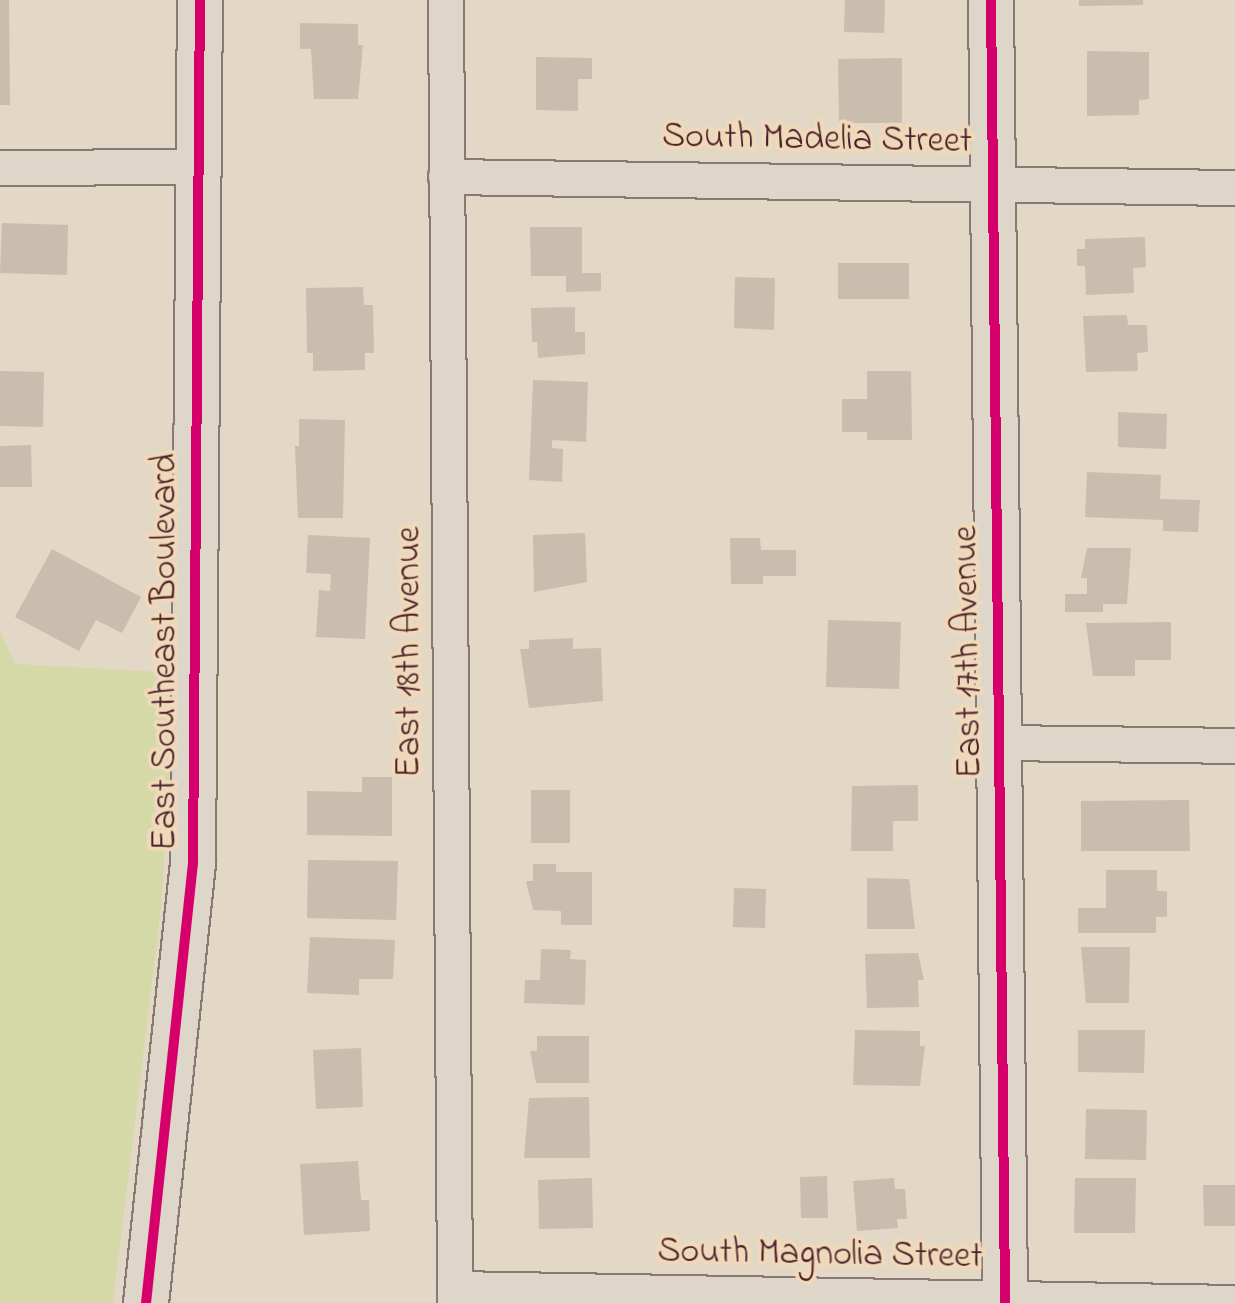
<!DOCTYPE html>
<style>
body{margin:0}
#map{position:relative;width:1235px;height:1303px;overflow:hidden;background:#e3d7c6;font-family:"Indie Flower",sans-serif}
div>[style]{position:absolute}
.green>*{inset:0;background:#d5d9a7}
.building>*{inset:0;background:#c9bdad}
.roads{filter:drop-shadow(2px 0 #877a74) drop-shadow(-2px 0 #877a74) drop-shadow(0 2px #877a74) drop-shadow(0 -2px #877a74)}
.street>*{height:34px;margin:-17px;padding:0 17px;transform-origin:17px;border-radius:17px;background:#dfd6ca}
.secondary>*{height:44px;margin:-22px;padding:0 22px;transform-origin:22px;border-radius:22px;background:#dfd6ca}
.cycleway>*{height:10px;margin:-5px;padding:0 5px;transform-origin:5px;border-radius:5px;background:#d6006c}
span{translate:-50% -50%;white-space:nowrap;text-align:center;line-height:1.15;-webkit-text-stroke:8px #f0d9b9;paint-order:stroke}
.street-label{font-size:36px;color:#4a1f2b}
</style>
<div id="map">
<div class="green">
<i style="clip-path:polygon(0 630px,15px 664px,177px 673px,161px 907px,113px 1303px,0 1303px)"></i>
</div>
<div class="building">
<i style="clip-path:polygon(0 0,9px 0,10px 105px,0 105px)"></i>
<i style="clip-path:polygon(845px 0,885px 0,884px 33px,844px 32px)"></i>
<i style="clip-path:polygon(1079px 0,1143px 0,1143px 5px,1079px 6px)"></i>
<i style="clip-path:polygon(300px 23px,358px 24px,358px 45px,363px 45px,358px 99px,314px 99px,311px 49px,300px 49px)"></i>
<i style="clip-path:polygon(1087px 51px,1149px 52px,1149px 99px,1139px 100px,1139px 115px,1087px 116px)"></i>
<i style="clip-path:polygon(536px 57px,592px 58px,592px 79px,578px 79px,578px 111px,536px 110px)"></i>
<i style="clip-path:polygon(902px 58px,902px 123px,839px 123px,838px 59px)"></i>
<i style="clip-path:polygon(2px 223px,68px 225px,67px 275px,0 273px)"></i>
<i style="clip-path:polygon(530px 227px,582px 227px,582px 273px,601px 273px,601px 291px,566px 292px,566px 276px,531px 276px)"></i>
<i style="clip-path:polygon(1145px 237px,1146px 267px,1133px 268px,1134px 293px,1086px 295px,1085px 266px,1077px 266px,1077px 249px,1085px 249px,1085px 239px)"></i>
<i style="clip-path:polygon(838px 263px,909px 263px,909px 299px,838px 299px)"></i>
<i style="clip-path:polygon(735px 277px,775px 278px,774px 330px,734px 328px)"></i>
<i style="clip-path:polygon(363px 287px,364px 305px,373px 305px,374px 353px,365px 353px,365px 370px,313px 371px,313px 353px,307px 353px,306px 288px)"></i>
<i style="clip-path:polygon(575px 307px,575px 332px,585px 332px,585px 354px,538px 358px,537px 342px,532px 342px,531px 308px)"></i>
<i style="clip-path:polygon(1127px 315px,1128px 325px,1147px 325px,1148px 352px,1137px 353px,1138px 371px,1086px 372px,1083px 316px)"></i>
<i style="clip-path:polygon(0 371px,44px 372px,43px 427px,0 426px)"></i>
<i style="clip-path:polygon(867px 371px,911px 371px,912px 440px,867px 440px,867px 432px,842px 432px,842px 399px,867px 399px)"></i>
<i style="clip-path:polygon(533px 380px,588px 382px,586px 442px,552px 440px,552px 448px,563px 449px,562px 482px,529px 480px)"></i>
<i style="clip-path:polygon(1118px 412px,1167px 414px,1166px 449px,1118px 447px)"></i>
<i style="clip-path:polygon(299px 419px,345px 420px,343px 518px,298px 518px,295px 446px,299px 446px)"></i>
<i style="clip-path:polygon(31px 445px,32px 487px,0 487px,0 446px)"></i>
<i style="clip-path:polygon(1087px 472px,1161px 475px,1160px 499px,1200px 500px,1198px 532px,1163px 531px,1163px 520px,1085px 517px)"></i>
<i style="clip-path:polygon(585px 533px,587px 582px,534px 592px,533px 535px)"></i>
<i style="clip-path:polygon(308px 535px,370px 538px,365px 639px,316px 637px,319px 590px,330px 591px,331px 574px,306px 573px)"></i>
<i style="clip-path:polygon(730px 538px,760px 538px,761px 550px,796px 550px,796px 576px,763px 576px,763px 584px,731px 584px)"></i>
<i style="clip-path:polygon(1087px 548px,1131px 548px,1127px 604px,1103px 604px,1103px 612px,1065px 612px,1065px 594px,1087px 594px,1087px 578px,1081px 578px)"></i>
<i style="clip-path:polygon(52px 549px,141px 597px,122px 633px,96px 620px,79px 651px,15px 617px)"></i>
<i style="clip-path:polygon(828px 620px,901px 622px,899px 689px,826px 687px)"></i>
<i style="clip-path:polygon(1171px 622px,1171px 660px,1135px 660px,1135px 676px,1093px 676px,1086px 623px)"></i>
<i style="clip-path:polygon(573px 638px,573px 649px,601px 648px,603px 701px,529px 708px,520px 649px,529px 649px,529px 640px)"></i>
<i style="clip-path:polygon(362px 777px,392px 777px,392px 836px,307px 835px,307px 791px,362px 792px)"></i>
<i style="clip-path:polygon(918px 785px,918px 821px,893px 821px,893px 851px,851px 851px,852px 786px)"></i>
<i style="clip-path:polygon(531px 790px,570px 790px,570px 843px,531px 843px)"></i>
<i style="clip-path:polygon(1189px 800px,1190px 851px,1081px 851px,1081px 801px)"></i>
<i style="clip-path:polygon(308px 860px,398px 861px,396px 920px,307px 918px)"></i>
<i style="clip-path:polygon(533px 864px,556px 864px,556px 872px,592px 872px,592px 925px,561px 925px,561px 911px,533px 910px,526px 881px,533px 881px)"></i>
<i style="clip-path:polygon(1106px 870px,1157px 870px,1157px 891px,1167px 891px,1167px 917px,1156px 917px,1156px 933px,1078px 933px,1078px 908px,1106px 908px)"></i>
<i style="clip-path:polygon(867px 878px,909px 879px,915px 929px,867px 929px)"></i>
<i style="clip-path:polygon(734px 888px,766px 889px,765px 928px,733px 927px)"></i>
<i style="clip-path:polygon(310px 937px,395px 940px,393px 979px,359px 979px,359px 995px,307px 993px)"></i>
<i style="clip-path:polygon(1081px 947px,1130px 947px,1129px 1003px,1086px 1003px)"></i>
<i style="clip-path:polygon(541px 949px,571px 950px,570px 959px,586px 960px,585px 1005px,524px 1003px,525px 980px,540px 980px)"></i>
<i style="clip-path:polygon(918px 953px,924px 980px,918px 980px,919px 1007px,867px 1008px,865px 954px)"></i>
<i style="clip-path:polygon(855px 1030px,920px 1031px,920px 1046px,925px 1046px,920px 1086px,853px 1085px)"></i>
<i style="clip-path:polygon(1078px 1030px,1145px 1030px,1144px 1073px,1078px 1072px)"></i>
<i style="clip-path:polygon(537px 1036px,589px 1036px,589px 1083px,536px 1083px,530px 1051px,537px 1051px)"></i>
<i style="clip-path:polygon(361px 1048px,363px 1107px,316px 1109px,313px 1050px)"></i>
<i style="clip-path:polygon(589px 1097px,590px 1158px,524px 1158px,529px 1098px)"></i>
<i style="clip-path:polygon(1086px 1109px,1147px 1110px,1146px 1160px,1085px 1159px)"></i>
<i style="clip-path:polygon(358px 1161px,361px 1200px,369px 1200px,370px 1231px,304px 1235px,300px 1164px)"></i>
<i style="clip-path:polygon(827px 1176px,828px 1218px,801px 1218px,800px 1177px)"></i>
<i style="clip-path:polygon(592px 1178px,593px 1228px,539px 1229px,538px 1180px)"></i>
<i style="clip-path:polygon(894px 1178px,895px 1189px,905px 1189px,907px 1219px,897px 1219px,898px 1228px,857px 1231px,853px 1181px)"></i>
<i style="clip-path:polygon(1075px 1178px,1136px 1178px,1135px 1233px,1074px 1233px)"></i>
<i style="clip-path:polygon(1203px 1185px,1235px 1185px,1235px 1226px,1204px 1226px)"></i>
</div>
<div class="roads">
<div class="street">
<i style="left:446px;top:0;width:1303px;rotate:89.6deg"></i>
<i style="left:0;top:168px;width:197px;rotate:-0.3deg"></i>
<i style="left:446px;top:177px;width:789px;rotate:0.8deg"></i>
<i style="left:998px;top:743px;width:237px;rotate:0.7deg"></i>
<i style="left:455px;top:1289px;width:777px;rotate:1.03deg"></i>
</div>
<div class="secondary">
<i style="left:991px;top:0;width:1303px;rotate:89.38deg"></i>
<i style="left:146px;top:1303px;width:443px;rotate:-83.9deg"></i>
<i style="left:193px;top:863px;width:863px;rotate:-89.54deg"></i>
</div>
</div>
<div class="cycleway">
<i style="left:991px;top:0;width:1303px;rotate:89.38deg"></i>
<i style="left:146px;top:1303px;width:443px;rotate:-83.9deg"></i>
<i style="left:193px;top:863px;width:863px;rotate:-89.54deg"></i>
</div>
<div class="street-label">
<span style="left:817px;top:140px;rotate:1deg">South Madelia Street</span>
<span style="left:166px;top:652px;rotate:-90deg">East Southeast Boulevard</span>
<span style="left:410px;top:652px;rotate:-90deg">East 18th Avenue</span>
<span style="left:969px;top:652px;rotate:-91deg">East 17th Avenue</span>
<span style="left:820px;top:1255px;rotate:1deg">South Magnolia Street</span>
</div>
</div>
